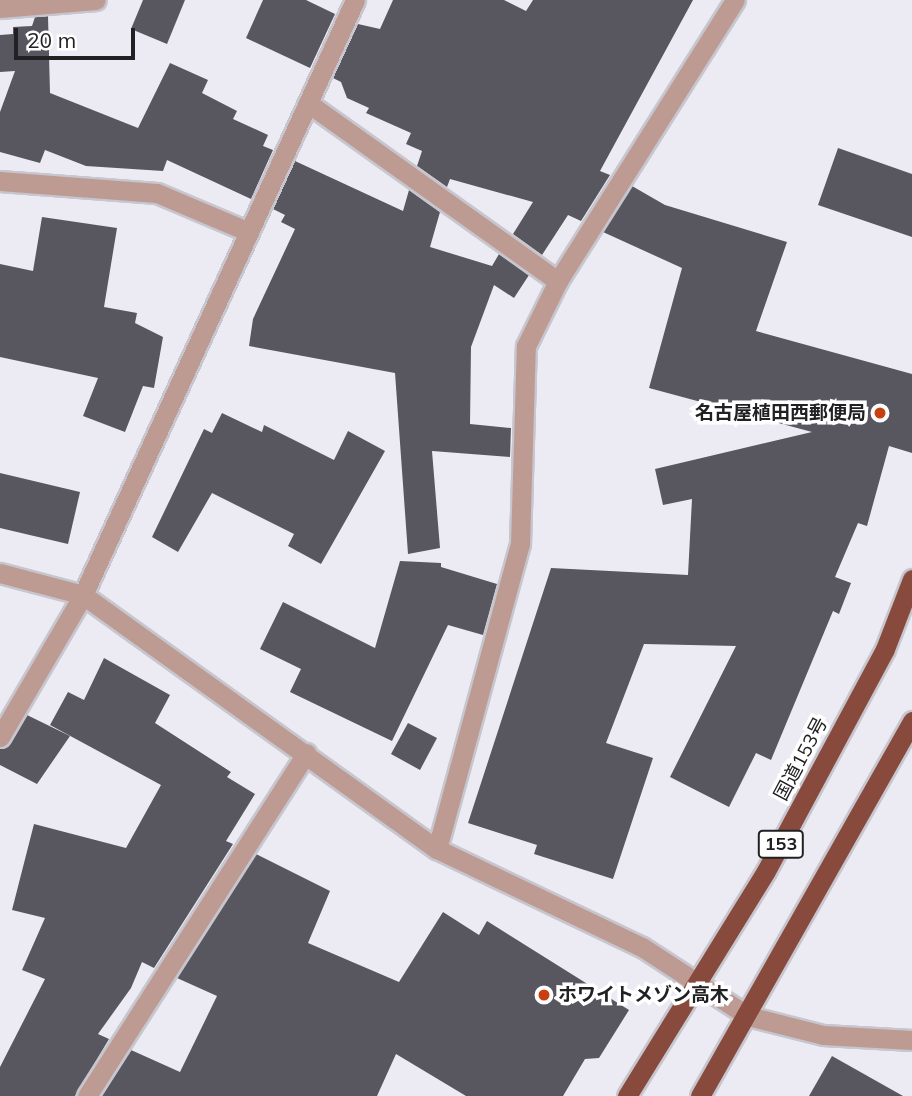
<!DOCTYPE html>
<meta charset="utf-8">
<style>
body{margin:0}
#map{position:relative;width:912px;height:1096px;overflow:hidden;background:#ecebf4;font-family:Mulish,"Noto Sans JP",sans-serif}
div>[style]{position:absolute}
.building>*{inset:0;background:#58575f}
.roads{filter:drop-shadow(2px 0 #c7c6ce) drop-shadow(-2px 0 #c7c6ce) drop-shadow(0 2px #c7c6ce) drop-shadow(0 -2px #c7c6ce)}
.minor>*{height:19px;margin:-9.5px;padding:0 9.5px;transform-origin:9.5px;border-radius:9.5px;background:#bd9b93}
.tertiary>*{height:19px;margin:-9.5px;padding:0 9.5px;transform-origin:9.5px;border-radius:9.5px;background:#bd9b93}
.trunk>*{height:19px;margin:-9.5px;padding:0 9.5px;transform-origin:9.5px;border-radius:9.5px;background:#884a3c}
.dots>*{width:19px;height:19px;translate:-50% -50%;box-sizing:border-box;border:4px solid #fff;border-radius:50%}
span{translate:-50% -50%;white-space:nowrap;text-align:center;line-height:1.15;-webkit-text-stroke:7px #fff;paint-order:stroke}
.shield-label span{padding:2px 5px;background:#fff;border:2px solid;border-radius:5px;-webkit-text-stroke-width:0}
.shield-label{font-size:18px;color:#212023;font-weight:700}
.poi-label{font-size:19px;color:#212023;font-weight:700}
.right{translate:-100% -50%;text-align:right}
.left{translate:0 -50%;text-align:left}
.street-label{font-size:19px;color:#212023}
.scale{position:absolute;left:14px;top:28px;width:121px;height:32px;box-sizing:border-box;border:4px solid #212023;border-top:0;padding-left:9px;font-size:21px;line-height:24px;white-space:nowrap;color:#212023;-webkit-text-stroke:5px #fff;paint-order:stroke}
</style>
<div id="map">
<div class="building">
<i style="clip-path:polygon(143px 0,185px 0,167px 44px,131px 29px)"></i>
<i style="clip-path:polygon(263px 0,306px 0,335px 14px,310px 68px,246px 38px)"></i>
<i style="clip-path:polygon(393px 0,504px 0,526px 11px,533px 0,693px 0,600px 171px,610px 175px,581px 221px,568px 215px,542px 255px,513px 234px,533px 202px,450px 179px,447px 187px,417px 166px,422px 151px,406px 144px,411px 133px,366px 113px,369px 108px,347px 98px,341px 82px,333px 78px,358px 24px,380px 29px)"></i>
<i style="clip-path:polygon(48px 16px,50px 93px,138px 128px,170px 63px,208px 80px,202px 93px,237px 111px,233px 119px,268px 135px,263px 146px,273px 150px,251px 199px,167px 160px,163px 171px,86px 166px,45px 150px,40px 163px,0 152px,0 112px,15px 71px,0 72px,0 35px,13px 34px,13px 27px,32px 26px,35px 17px)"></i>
<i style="clip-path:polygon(838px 148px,912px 174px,912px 237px,818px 205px)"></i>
<i style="clip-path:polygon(295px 161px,403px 211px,409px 190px,440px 212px,430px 247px,492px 266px,499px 254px,529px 275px,514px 298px,494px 285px,471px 347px,470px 424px,511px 428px,510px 457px,432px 451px,440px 548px,408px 554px,395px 373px,249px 346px,253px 319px,295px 229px,281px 222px,285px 215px,273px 209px)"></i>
<i style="clip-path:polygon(632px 186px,665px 205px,787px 242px,756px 331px,912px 374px,912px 453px,889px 446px,867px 526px,858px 523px,835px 577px,851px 583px,839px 614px,833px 611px,771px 760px,756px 753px,729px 807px,670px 777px,736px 646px,644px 644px,606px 743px,653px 758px,613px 879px,534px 854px,537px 845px,468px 823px,551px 568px,688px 575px,692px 499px,663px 505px,655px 469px,812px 432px,649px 388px,682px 268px,603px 232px)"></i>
<i style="clip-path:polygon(42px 217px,117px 228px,104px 307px,137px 313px,135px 323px,163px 337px,154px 388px,143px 386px,125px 432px,83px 416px,98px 378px,0 357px,0 264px,33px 271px)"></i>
<i style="clip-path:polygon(222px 413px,262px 432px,264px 425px,334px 460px,348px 431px,385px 451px,321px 564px,288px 546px,294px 534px,212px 493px,178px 552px,152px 537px,204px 429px,212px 433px)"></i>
<i style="clip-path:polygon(0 473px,80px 492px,68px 544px,0 528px)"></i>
<i style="clip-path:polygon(400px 561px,441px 563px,441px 567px,497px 584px,483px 635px,448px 625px,392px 741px,290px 692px,301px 669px,260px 649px,283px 602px,375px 648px)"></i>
<i style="clip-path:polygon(104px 658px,170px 695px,155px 723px,231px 772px,227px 777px,255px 794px,226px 841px,233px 844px,154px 968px,142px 962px,131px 988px,98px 1034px,109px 1039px,75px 1096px,0 1096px,0 1067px,45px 979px,22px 970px,45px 918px,12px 910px,34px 824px,126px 848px,161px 785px,50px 725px,68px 692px,84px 700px)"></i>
<i style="clip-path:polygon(27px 715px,70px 736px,37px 784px,0 765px,0 749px,11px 743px)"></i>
<i style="clip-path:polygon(408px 723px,437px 738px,420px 770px,391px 754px)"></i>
<i style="clip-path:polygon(256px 854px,330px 891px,308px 943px,399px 982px,443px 912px,479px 935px,487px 921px,629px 1010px,599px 1058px,585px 1059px,563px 1096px,466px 1096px,396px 1054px,377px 1096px,102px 1096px,131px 1050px,180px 1072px,217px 996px,177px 978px)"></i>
<i style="clip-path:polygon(832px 1056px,903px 1096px,809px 1096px)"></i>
</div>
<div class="roads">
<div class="minor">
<i style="left:0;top:8px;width:96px;rotate:-4.8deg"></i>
<i style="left:308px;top:103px;width:307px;rotate:35.5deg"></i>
<i style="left:0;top:181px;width:157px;rotate:4.4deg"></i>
<i style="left:157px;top:193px;width:100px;rotate:23deg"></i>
<i style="left:0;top:573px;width:86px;rotate:14.8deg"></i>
<i style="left:83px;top:595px;width:436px;rotate:35.7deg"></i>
<i style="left:437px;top:849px;width:227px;rotate:25.6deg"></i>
<i style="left:642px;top:947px;width:126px;rotate:33.1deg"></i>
<i style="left:0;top:737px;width:164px;rotate:-59.7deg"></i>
<i style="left:83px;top:595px;width:654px;rotate:-65.43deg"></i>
<i style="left:437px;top:849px;width:316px;rotate:-74.8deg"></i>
<i style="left:520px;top:544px;width:198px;rotate:-88.3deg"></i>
<i style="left:526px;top:346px;width:72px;rotate:-63.8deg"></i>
<i style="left:558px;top:281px;width:332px;rotate:-57.8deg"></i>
<i style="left:87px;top:1096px;width:407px;rotate:-57.4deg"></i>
</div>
<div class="tertiary">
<i style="left:748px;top:1016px;width:77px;rotate:14.2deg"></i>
<i style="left:823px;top:1035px;width:89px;rotate:3.2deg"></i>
</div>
<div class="trunk">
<i style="left:627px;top:1096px;width:264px;rotate:-58.3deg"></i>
<i style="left:766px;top:871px;width:252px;rotate:-61.8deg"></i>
<i style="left:885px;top:649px;width:75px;rotate:-68.9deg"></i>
<i style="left:700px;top:1096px;width:431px;rotate:-60.5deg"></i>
</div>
</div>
<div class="dots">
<i style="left:880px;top:413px;background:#c84010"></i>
<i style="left:544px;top:995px;background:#c84010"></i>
</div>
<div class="shield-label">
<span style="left:781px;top:844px">153</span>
</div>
<div class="poi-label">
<span class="right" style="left:866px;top:413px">名古屋植田西郵便局</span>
<span class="left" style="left:558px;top:995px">ホワイトメゾン高木</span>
</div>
<div class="street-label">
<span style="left:801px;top:759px;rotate:-62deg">国道153号</span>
</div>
<div class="scale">20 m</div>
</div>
